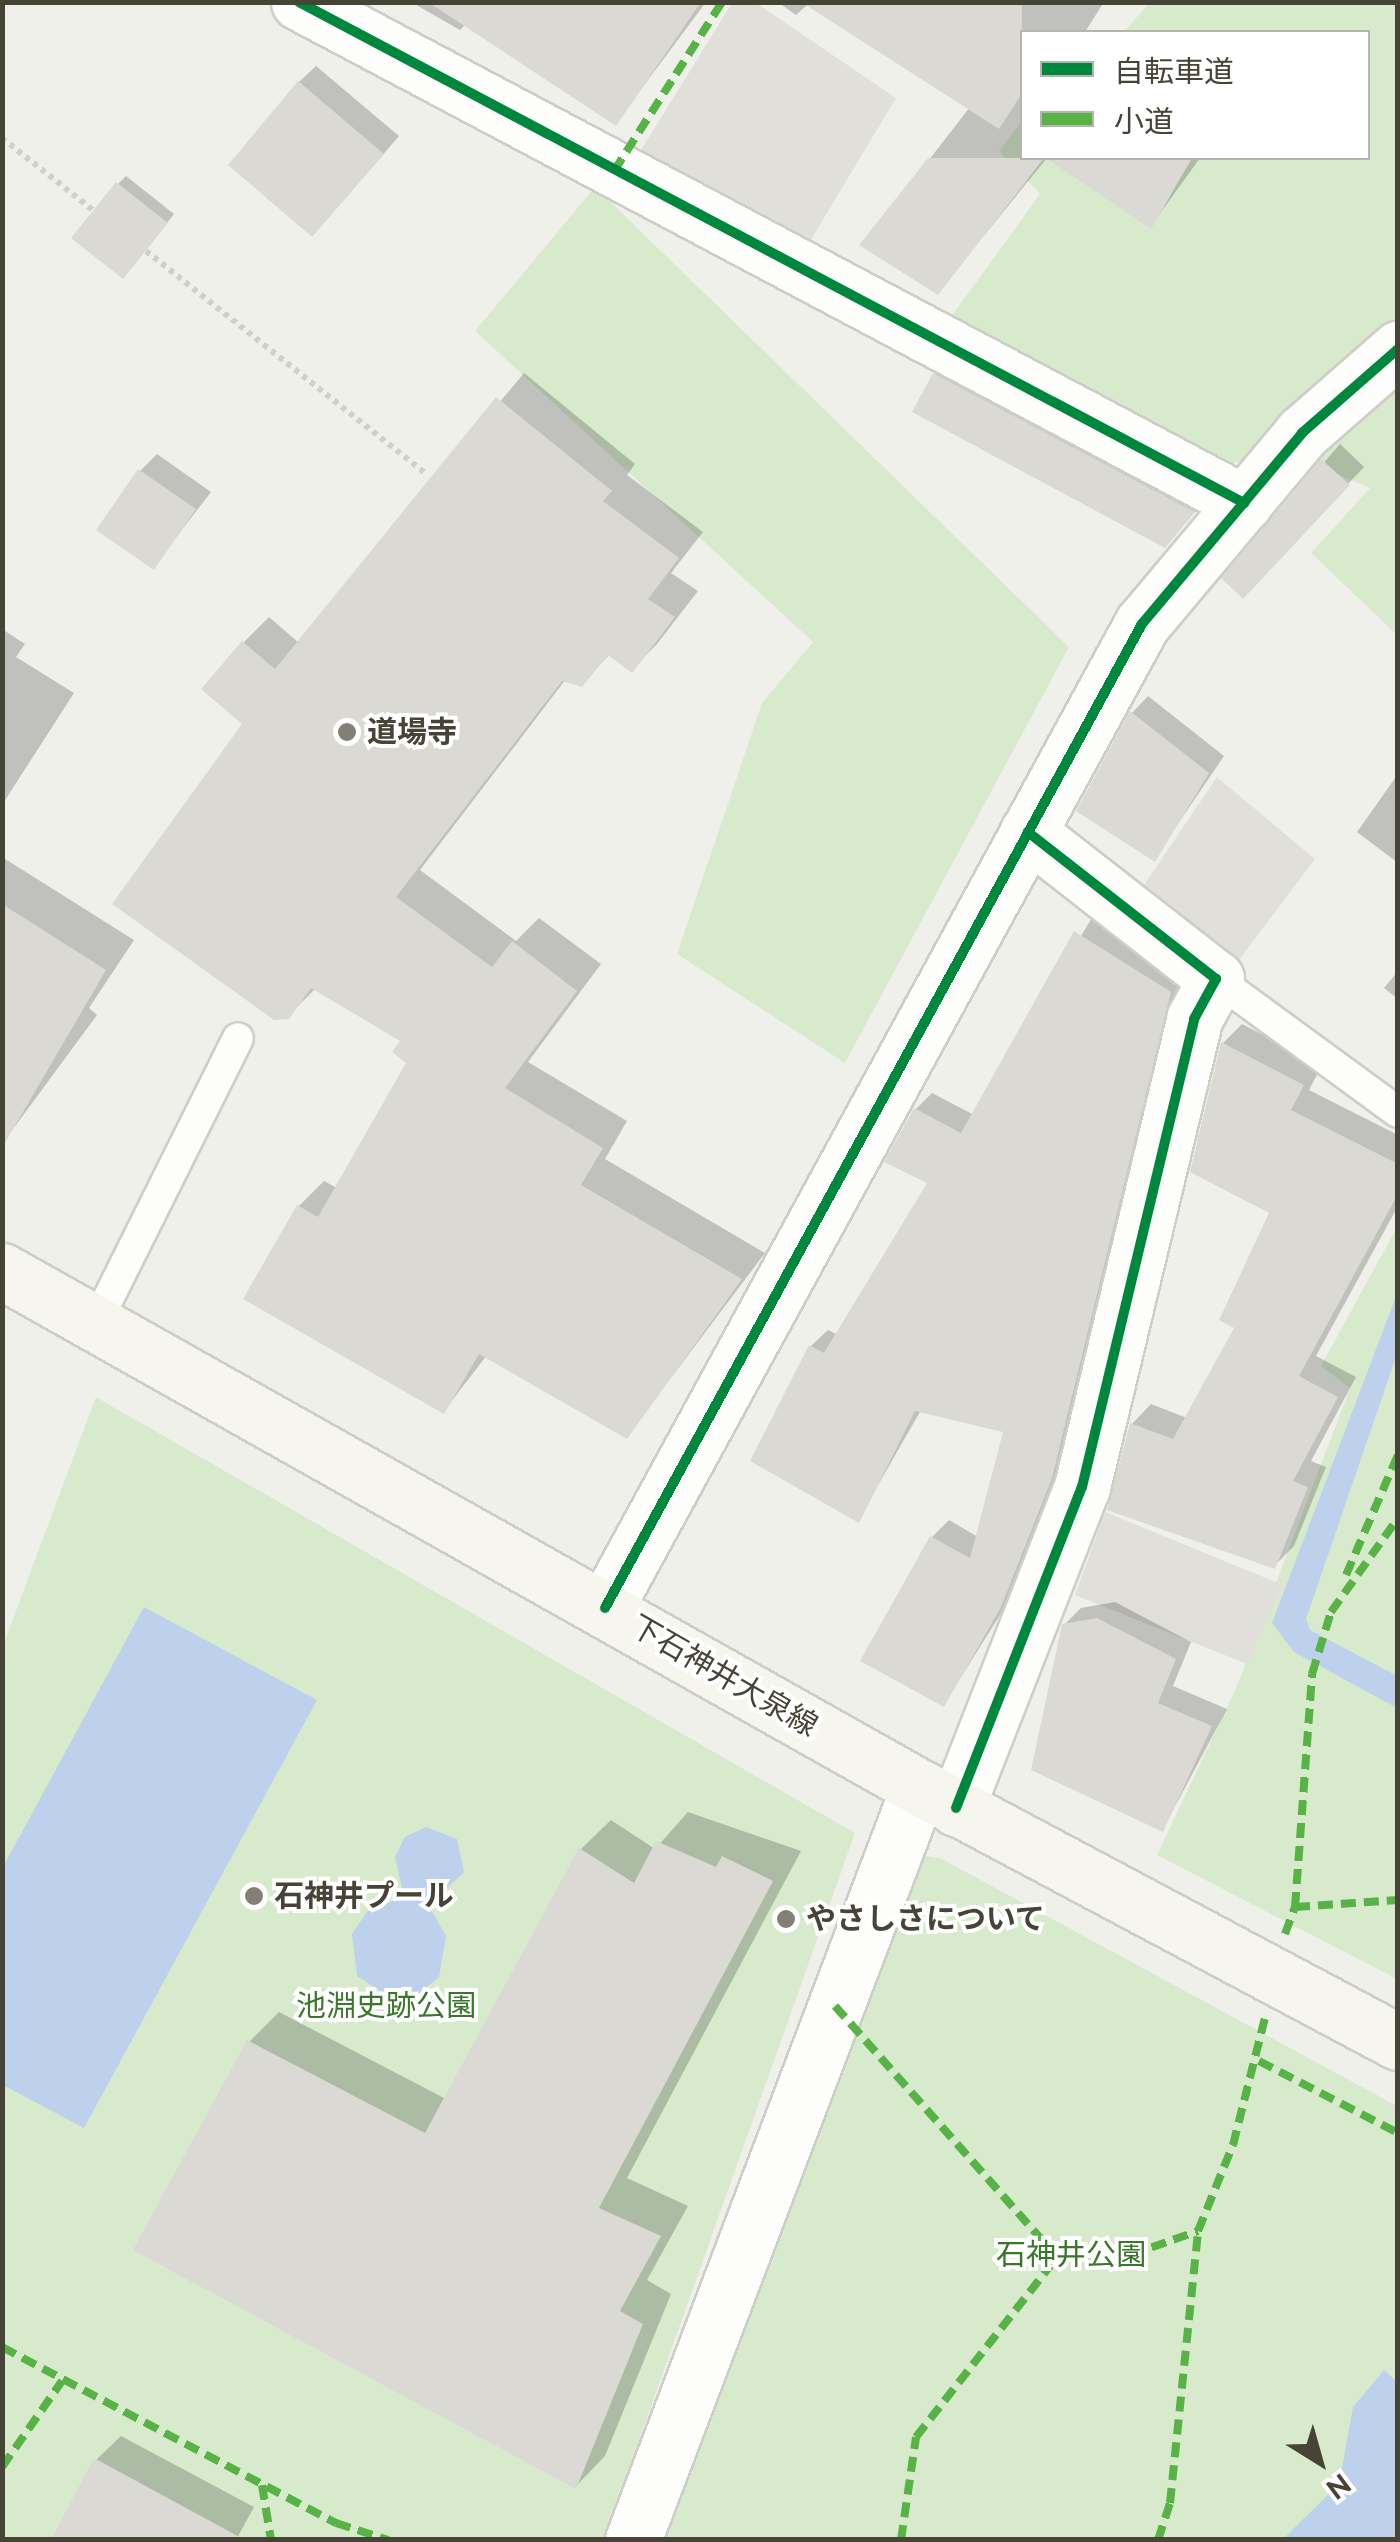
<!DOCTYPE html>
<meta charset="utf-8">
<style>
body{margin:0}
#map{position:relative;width:1400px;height:2542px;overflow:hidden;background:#f0f0eb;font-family:Raleway,"Noto Sans JP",sans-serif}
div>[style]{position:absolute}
.green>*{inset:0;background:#d8eacc}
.parking>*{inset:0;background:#e0dfda}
.water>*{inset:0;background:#bdd0ec}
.shadow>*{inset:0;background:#0003}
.building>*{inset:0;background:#dad9d3}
.path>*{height:6px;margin-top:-3px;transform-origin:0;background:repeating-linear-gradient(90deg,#d1cfcb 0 5px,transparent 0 10px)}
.roads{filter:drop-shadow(2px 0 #cecec8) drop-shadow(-2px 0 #cecec8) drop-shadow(0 2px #cecec8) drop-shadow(0 -2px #cecec8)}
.service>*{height:30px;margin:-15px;padding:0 15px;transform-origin:15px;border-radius:15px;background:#fdfdfc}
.minor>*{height:55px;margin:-27.5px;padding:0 27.5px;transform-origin:27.5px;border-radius:27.5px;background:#fdfdfc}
.secondary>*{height:55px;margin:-27.5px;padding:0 27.5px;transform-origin:27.5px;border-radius:27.5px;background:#f6f6ef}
.quiet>*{height:8px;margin-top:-4px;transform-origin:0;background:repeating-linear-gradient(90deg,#57b346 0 15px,transparent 0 23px)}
.cycleway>*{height:10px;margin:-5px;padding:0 5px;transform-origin:5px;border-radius:5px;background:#00873e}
.dots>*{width:28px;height:28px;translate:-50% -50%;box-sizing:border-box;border:5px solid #fff;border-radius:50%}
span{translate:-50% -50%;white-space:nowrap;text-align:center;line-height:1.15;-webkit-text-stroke:8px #fff;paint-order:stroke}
.poi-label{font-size:30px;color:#464337;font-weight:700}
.left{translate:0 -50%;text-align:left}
.street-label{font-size:30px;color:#464337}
.park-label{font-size:30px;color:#3a762c}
.frame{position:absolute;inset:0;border:5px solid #464337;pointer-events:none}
.legend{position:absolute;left:1020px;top:30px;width:350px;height:130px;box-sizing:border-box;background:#fff;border:2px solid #b5b4af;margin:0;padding:12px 18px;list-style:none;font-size:30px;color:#464337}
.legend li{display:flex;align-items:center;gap:20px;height:50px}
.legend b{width:50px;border:2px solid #b5b4af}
.north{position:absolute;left:1270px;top:2412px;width:100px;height:100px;-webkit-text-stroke:8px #fff;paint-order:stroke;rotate:143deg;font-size:28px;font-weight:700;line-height:40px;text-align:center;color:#464337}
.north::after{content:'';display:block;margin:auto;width:35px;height:45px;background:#464337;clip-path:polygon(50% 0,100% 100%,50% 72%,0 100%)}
</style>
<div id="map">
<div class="green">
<i style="clip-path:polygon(1149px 3px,1397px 3px,1397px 635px,1311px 553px,1370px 488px,1319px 466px,1319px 446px,1233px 463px,951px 317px,1040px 194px,999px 151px,1022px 121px,1022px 158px,1368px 158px,1368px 32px,1124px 32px)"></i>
<i style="clip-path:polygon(595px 187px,1069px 647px,845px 1063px,677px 954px,762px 703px,813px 642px,475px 331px)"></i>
<i style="clip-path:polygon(1397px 1227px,1397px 1979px,1157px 1855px,1237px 1686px,1350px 1388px,1321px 1366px)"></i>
<i style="clip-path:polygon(96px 1397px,855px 1833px,604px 2539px,3px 2539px,2px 1648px)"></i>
<i style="clip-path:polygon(912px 1854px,940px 1858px,1397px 2106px,1397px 2539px,644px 2540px)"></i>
</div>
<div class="parking">
<i style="clip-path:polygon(732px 3px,756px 3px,896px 98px,807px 246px,636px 158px)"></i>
<i style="clip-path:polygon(1217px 777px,1315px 859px,1235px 965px,1138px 894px)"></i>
<i style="clip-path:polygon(1105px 1512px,1283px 1585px,1247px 1664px,1075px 1595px)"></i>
</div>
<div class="water">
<i style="clip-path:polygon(1397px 1294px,1397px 1354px,1306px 1619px,1310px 1630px,1397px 1676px,1397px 1708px,1294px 1652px,1272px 1623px)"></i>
<i style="clip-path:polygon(144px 1607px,317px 1700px,84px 2128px,3px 2085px,3px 1867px)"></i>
<i style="clip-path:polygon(426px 1827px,457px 1839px,464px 1872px,429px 1906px,446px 1936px,439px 1977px,418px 1994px,390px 1997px,357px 1976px,352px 1934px,367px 1912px,404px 1896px,395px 1857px,405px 1837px)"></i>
<i style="clip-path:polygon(1384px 2370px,1397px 2382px,1397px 2539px,1283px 2539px,1339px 2484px,1353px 2407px)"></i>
</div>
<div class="shadow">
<i style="clip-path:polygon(411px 2px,706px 2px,616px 123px,466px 24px,460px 30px)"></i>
<i style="clip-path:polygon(778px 2px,1104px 2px,1085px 32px,1022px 32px,1022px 158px,1047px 158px,938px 292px,863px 245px,970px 107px,807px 5px,796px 15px)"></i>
<i style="clip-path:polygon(316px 66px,399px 136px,329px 217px,299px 82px)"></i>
<i style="clip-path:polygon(1050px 158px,1200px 158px,1151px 226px)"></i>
<i style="clip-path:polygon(126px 176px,174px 214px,131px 268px,118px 184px)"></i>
<i style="clip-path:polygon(952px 358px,1209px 495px,1181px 528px,935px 375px)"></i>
<i style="clip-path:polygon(524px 373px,635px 464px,627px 475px,703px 532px,671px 573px,698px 591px,657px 644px,632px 669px,610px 654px,582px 684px,566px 679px,420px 870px,516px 941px,539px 918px,601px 964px,528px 1062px,627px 1121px,605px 1159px,765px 1253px,627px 1436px,487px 1355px,444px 1411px,299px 1206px,324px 1181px,337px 1188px,409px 1062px,403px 1040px,316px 988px,288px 1016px,246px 724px,243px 643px,269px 617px,299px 643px)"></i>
<i style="clip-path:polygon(1340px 444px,1364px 467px,1259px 579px,1224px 578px)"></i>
<i style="clip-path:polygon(157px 454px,211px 492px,154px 566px,140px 471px)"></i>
<i style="clip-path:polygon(2px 629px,25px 644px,16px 657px,74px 693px,2px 805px)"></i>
<i style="clip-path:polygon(1148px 696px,1224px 756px,1154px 859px,1132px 713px)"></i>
<i style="clip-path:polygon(1398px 774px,1398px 863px,1357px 832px)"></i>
<i style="clip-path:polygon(2px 857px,134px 940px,89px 1008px,97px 1015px,2px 1144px)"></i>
<i style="clip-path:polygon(1093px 916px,1186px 975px,1068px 1459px,1017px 1588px,944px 1704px,863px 1660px,932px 1537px,949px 1520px,978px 1537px,1006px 1431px,921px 1410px,858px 1520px,811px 1346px,828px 1330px,838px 1335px,930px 1182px,916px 1109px,932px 1093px,974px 1115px)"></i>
<i style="clip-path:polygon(1398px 971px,1398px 999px,1384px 988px)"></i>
<i style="clip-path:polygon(1242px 1024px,1322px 1065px,1309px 1090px,1398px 1135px,1398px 1206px,1316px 1356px,1356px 1377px,1311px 1461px,1326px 1467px,1294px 1546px,1274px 1566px,1132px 1424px,1151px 1404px,1187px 1418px,1238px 1327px,1273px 1212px,1192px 1170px,1223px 1043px)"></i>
<i style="clip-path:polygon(1115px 1602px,1191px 1642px,1173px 1686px,1227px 1709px,1163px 1829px,1064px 1625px,1081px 1608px)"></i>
<i style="clip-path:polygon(688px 1812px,801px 1851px,627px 2178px,688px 2206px,647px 2280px,671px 2294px,605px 2456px,576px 2486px,249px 2042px,279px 2012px,446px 2099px,581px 1849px,611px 1820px,655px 1849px)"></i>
<i style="clip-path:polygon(121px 2436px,254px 2507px,236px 2540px,96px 2460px)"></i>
</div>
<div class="building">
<i style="clip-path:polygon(428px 2px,701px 2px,616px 126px)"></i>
<i style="clip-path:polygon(801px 2px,1022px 2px,1022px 93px,999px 129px)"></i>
<i style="clip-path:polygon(298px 81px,384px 154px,312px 237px,228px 165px)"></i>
<i style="clip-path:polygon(928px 158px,1044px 158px,938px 295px,859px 245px)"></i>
<i style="clip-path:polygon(1046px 158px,1192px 158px,1151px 229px)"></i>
<i style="clip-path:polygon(116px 182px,168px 223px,123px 279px,71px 238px)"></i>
<i style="clip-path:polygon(933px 373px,1195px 512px,1165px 548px,912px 412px)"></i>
<i style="clip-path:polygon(496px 397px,612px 491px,603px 501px,679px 558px,648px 599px,675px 617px,632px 673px,608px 655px,582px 687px,562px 681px,396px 897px,492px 967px,512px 941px,577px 991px,505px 1088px,603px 1148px,581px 1185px,742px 1279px,627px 1439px,479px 1354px,444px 1414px,243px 1299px,297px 1205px,318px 1217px,406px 1063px,392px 1052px,400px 1041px,311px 988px,289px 1019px,274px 1020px,112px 904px,242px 724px,201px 689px,242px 641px,275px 669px)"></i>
<i style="clip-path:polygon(1321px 459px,1350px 485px,1243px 599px,1221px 578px)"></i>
<i style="clip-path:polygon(138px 469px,196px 509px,154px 570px,96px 530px)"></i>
<i style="clip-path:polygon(1130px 711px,1209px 773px,1155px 862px,1076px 811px)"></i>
<i style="clip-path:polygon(2px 904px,106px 970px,2px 1148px)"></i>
<i style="clip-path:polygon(1074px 931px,1171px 992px,1052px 1478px,1001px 1607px,944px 1707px,860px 1661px,930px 1536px,970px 1558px,1003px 1432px,915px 1411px,859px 1523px,750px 1461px,809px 1345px,824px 1353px,927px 1183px,884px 1162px,914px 1108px,961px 1133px)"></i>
<i style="clip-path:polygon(1221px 1042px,1304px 1085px,1291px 1110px,1398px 1164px,1398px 1194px,1299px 1376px,1338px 1397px,1293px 1481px,1308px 1487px,1275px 1569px,1107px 1510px,1130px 1423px,1173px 1439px,1234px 1328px,1219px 1320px,1269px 1213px,1190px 1172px)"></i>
<i style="clip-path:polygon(1097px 1618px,1176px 1659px,1158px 1703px,1212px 1726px,1163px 1832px,1031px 1770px,1062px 1624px)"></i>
<i style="clip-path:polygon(656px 1841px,716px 1867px,722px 1856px,773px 1881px,599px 2208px,661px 2236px,620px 2311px,643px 2324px,576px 2489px,133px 2250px,247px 2040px,425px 2133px,579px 1848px,634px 1883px)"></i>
<i style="clip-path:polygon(94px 2458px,245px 2540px,51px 2540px)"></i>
</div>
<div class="path">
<i style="left:2px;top:138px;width:116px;rotate:38.4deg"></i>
<i style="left:146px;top:251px;width:355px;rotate:38.5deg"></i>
<i style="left:1392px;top:2540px;width:16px;rotate:-68deg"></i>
</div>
<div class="roads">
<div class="service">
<i style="left:1216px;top:979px;width:225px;rotate:36.2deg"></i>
<i style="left:96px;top:1323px;width:318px;rotate:-63.5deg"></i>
</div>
<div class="minor">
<i style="left:299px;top:2px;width:1070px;rotate:27.93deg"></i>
<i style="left:605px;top:1608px;width:1121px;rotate:-61.38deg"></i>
<i style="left:1142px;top:624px;width:249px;rotate:-50deg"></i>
<i style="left:1302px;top:433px;width:128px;rotate:-41.2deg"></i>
<i style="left:956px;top:1808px;width:345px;rotate:-68.6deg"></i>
<i style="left:1082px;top:1487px;width:481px;rotate:-76.5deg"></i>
<i style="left:1194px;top:1019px;width:46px;rotate:-61.2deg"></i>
<i style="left:1216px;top:979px;width:239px;rotate:-142deg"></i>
<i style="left:633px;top:2540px;width:805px;rotate:-69.2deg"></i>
</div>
<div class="secondary">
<i style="left:2px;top:1271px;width:1052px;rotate:29.37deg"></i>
<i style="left:919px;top:1787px;width:543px;rotate:28.03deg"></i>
</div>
</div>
<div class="quiet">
<i style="left:614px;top:171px;width:201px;rotate:-57.4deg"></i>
<i style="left:1346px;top:1575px;width:131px;rotate:-66.6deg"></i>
<i style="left:1295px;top:1907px;width:234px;rotate:-85.8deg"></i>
<i style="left:1312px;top:1674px;width:65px;rotate:-73deg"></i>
<i style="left:1331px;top:1612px;width:115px;rotate:-54.5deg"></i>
<i style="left:1285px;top:1934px;width:29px;rotate:-70deg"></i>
<i style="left:1295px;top:1907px;width:103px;rotate:-3.9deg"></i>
<i style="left:835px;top:2006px;width:335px;rotate:48.5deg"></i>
<i style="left:1259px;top:2061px;width:157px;rotate:27.4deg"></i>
<i style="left:2px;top:2347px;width:378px;rotate:27.8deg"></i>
<i style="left:336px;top:2523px;width:55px;rotate:18.1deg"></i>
<i style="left:2px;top:2467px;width:105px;rotate:-55.1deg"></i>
<i style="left:262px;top:2485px;width:56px;rotate:80.7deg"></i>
<i style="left:901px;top:2540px;width:104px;rotate:-81.7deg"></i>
<i style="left:916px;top:2437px;width:229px;rotate:-51.9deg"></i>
<i style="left:1057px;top:2257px;width:73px;rotate:-1.6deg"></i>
<i style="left:1130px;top:2255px;width:72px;rotate:-19.4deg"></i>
<i style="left:1158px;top:2540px;width:39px;rotate:-72deg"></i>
<i style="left:1170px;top:2503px;width:273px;rotate:-84.1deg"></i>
<i style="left:1198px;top:2231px;width:93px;rotate:-67.9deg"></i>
<i style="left:1233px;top:2145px;width:131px;rotate:-75.9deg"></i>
</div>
<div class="cycleway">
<i style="left:299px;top:2px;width:1070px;rotate:27.93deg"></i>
<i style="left:605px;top:1608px;width:1121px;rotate:-61.38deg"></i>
<i style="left:1142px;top:624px;width:249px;rotate:-50deg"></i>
<i style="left:1302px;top:433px;width:128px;rotate:-41.2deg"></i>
<i style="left:956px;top:1808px;width:345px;rotate:-68.6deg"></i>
<i style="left:1082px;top:1487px;width:481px;rotate:-76.5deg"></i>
<i style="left:1194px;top:1019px;width:46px;rotate:-61.2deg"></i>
<i style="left:1216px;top:979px;width:239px;rotate:-142deg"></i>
</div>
<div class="dots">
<i style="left:347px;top:732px;background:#828076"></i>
<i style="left:254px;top:1896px;background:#828076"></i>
<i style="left:786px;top:1919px;background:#828076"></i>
</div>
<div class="poi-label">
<span class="left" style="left:367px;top:732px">道場寺</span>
<span class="left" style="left:274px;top:1896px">石神井プール</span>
<span class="left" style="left:806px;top:1919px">やさしさについて</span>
</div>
<div class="street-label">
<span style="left:724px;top:1676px;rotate:30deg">下石神井大泉線</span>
</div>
<div class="park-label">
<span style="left:386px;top:2006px">池淵史跡公園</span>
<span style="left:1071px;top:2255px">石神井公園</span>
</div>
<div class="frame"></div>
<ul class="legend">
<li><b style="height:12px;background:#00873e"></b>自転車道</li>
<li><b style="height:12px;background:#57b346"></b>小道</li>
</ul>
<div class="north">N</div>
</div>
